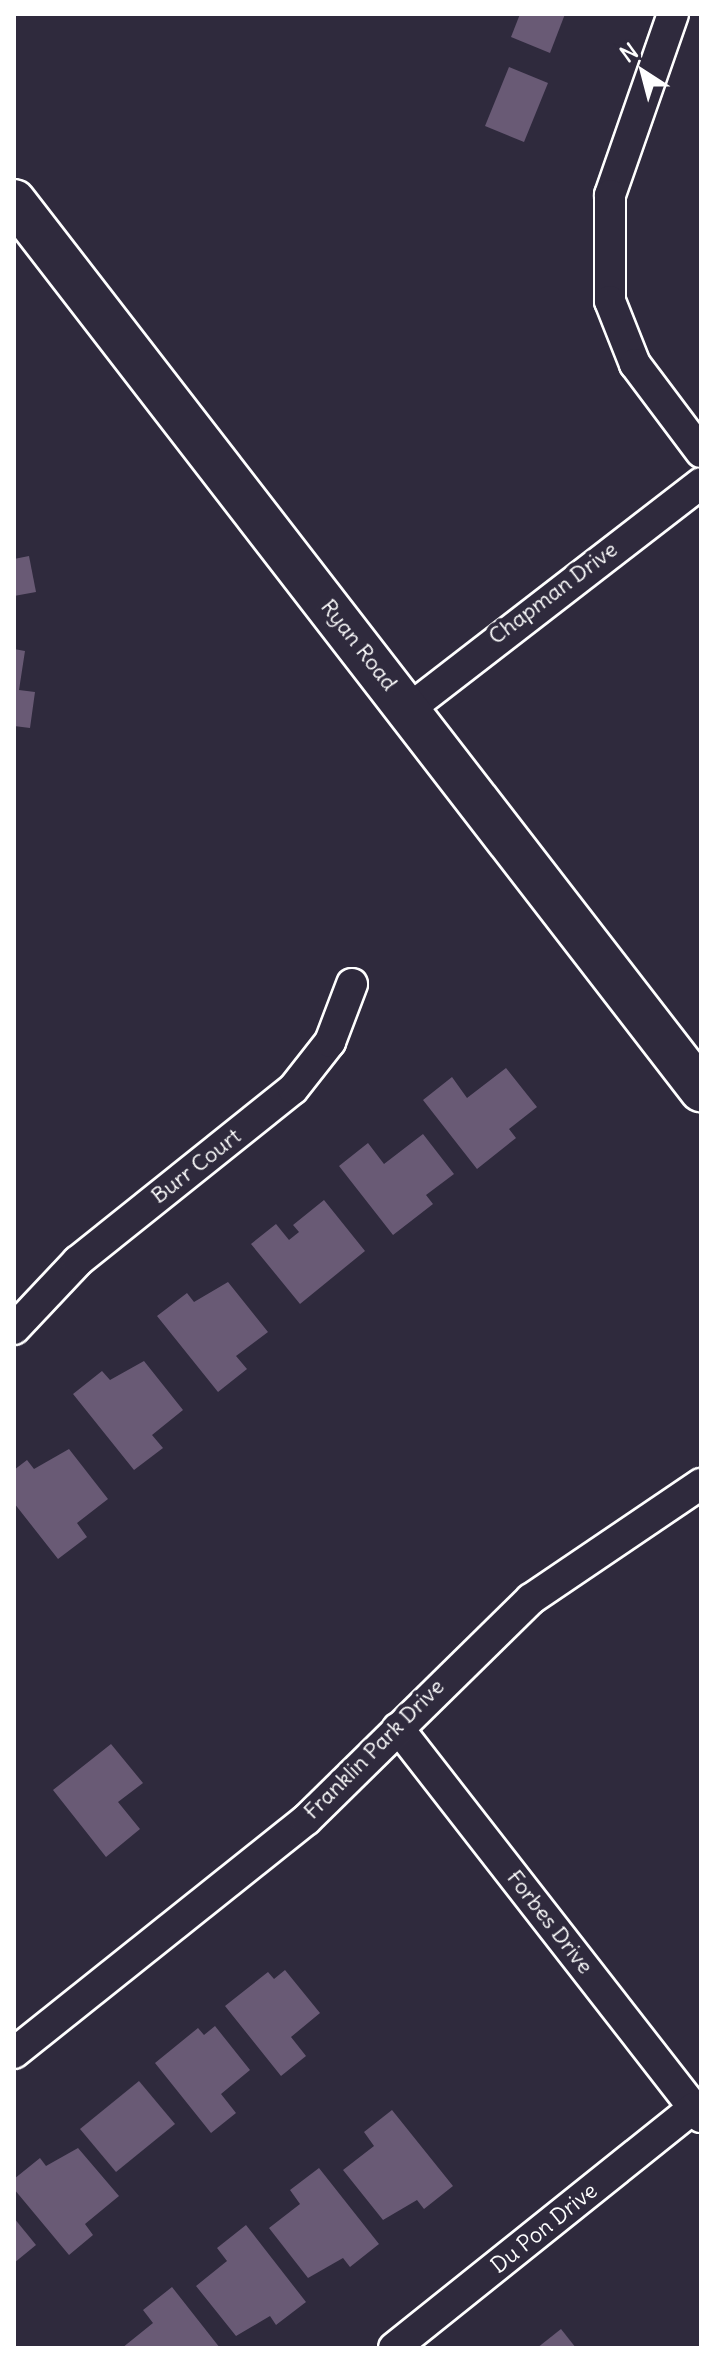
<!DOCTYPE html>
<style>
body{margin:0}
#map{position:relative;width:715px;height:2362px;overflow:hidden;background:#2f2a3d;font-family:Delius,sans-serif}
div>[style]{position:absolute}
.building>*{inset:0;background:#695a75}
.roads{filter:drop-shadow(2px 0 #fff) drop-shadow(-2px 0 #fff) drop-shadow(0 2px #fff) drop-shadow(0 -2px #fff)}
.street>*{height:30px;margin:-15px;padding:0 15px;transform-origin:15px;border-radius:15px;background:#2f2a3d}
.secondary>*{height:42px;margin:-21px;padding:0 21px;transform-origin:21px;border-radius:21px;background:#2f2a3d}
span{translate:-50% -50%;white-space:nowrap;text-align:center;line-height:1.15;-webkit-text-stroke:8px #2f2a3d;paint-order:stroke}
.street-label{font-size:22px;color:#fff}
.frame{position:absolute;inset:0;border:16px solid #fff;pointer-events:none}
.north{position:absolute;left:603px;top:32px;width:80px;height:80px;-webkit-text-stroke:6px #2f2a3d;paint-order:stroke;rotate:324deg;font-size:22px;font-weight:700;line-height:32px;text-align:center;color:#fff}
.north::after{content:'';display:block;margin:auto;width:28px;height:36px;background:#fff;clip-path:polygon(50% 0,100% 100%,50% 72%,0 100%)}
</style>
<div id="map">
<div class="building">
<i style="clip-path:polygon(520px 14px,565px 14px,550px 53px,511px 37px)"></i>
<i style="clip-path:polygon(509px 67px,548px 83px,524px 142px,485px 126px)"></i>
<i style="clip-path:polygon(29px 556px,36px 592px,14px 596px,14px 559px)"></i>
<i style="clip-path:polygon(14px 649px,25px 651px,19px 690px,35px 692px,30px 728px,14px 726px)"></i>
<i style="clip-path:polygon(506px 1068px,537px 1107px,509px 1129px,516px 1138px,477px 1169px,423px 1100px,452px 1077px,467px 1098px)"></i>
<i style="clip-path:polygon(423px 1134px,454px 1174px,426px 1195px,433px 1204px,393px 1235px,339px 1166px,368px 1143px,384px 1164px)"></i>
<i style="clip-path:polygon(324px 1200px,365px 1251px,300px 1304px,251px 1244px,276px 1224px,289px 1240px,299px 1232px,293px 1225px)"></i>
<i style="clip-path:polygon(228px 1282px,268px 1332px,236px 1356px,247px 1369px,218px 1392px,157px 1316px,187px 1293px,194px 1302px)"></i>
<i style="clip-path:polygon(144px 1361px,183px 1410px,152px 1435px,163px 1448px,134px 1470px,73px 1394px,102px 1371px,110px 1380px)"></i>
<i style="clip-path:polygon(69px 1449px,108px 1499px,77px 1523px,87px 1537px,58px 1559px,14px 1503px,14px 1470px,27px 1460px,34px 1469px)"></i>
<i style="clip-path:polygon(111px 1744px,143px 1783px,118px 1802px,140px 1829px,106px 1857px,53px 1790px)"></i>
<i style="clip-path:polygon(285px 1970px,320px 2013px,291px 2037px,306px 2056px,281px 2076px,225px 2006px,268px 1972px,274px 1979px)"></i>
<i style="clip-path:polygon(215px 2026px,250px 2070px,221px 2094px,236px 2113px,211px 2133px,155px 2063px,198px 2028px,204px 2035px)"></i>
<i style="clip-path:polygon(139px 2081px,175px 2124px,116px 2172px,80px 2129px)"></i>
<i style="clip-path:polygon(392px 2110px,453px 2186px,424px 2209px,417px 2200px,383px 2220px,343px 2170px,374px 2146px,364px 2132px)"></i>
<i style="clip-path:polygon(78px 2148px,119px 2196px,85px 2224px,93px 2235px,69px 2255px,14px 2189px,14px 2179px,40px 2158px,46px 2166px)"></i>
<i style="clip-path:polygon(319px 2168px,379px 2244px,350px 2267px,343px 2258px,308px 2278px,269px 2228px,300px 2204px,290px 2190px)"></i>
<i style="clip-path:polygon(14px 2218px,36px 2245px,14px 2263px)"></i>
<i style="clip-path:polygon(246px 2225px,306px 2302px,276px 2325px,270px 2316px,236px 2336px,196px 2286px,227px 2261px,217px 2248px)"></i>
<i style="clip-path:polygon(172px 2287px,220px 2348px,122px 2348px,153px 2323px,143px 2310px)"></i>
<i style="clip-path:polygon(561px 2329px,576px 2348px,537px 2348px)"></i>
</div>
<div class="roads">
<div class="street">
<i style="left:673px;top:14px;width:192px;rotate:109.2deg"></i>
<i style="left:610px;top:195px;width:106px;rotate:90deg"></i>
<i style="left:610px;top:301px;width:68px;rotate:68.4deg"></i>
<i style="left:635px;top:364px;width:110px;rotate:53.1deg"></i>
<i style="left:409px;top:709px;width:369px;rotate:-37.7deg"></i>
<i style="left:14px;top:1329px;width:93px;rotate:-46.7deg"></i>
<i style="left:78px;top:1261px;width:275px;rotate:-38.7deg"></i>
<i style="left:293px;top:1089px;width:60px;rotate:-51.8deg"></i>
<i style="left:330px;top:1042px;width:62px;rotate:-69.2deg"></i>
<i style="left:398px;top:1728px;width:493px;rotate:52.1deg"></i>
<i style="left:14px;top:2053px;width:374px;rotate:-38.6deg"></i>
<i style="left:306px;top:1820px;width:315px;rotate:-44.5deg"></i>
<i style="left:531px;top:1599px;width:205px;rotate:-34.1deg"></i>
<i style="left:394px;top:2348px;width:384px;rotate:-38.7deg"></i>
</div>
<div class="secondary">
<i style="left:14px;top:201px;width:1124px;rotate:52.3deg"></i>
</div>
</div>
<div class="street-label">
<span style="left:553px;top:593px;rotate:-37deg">Chapman Drive</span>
<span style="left:359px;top:645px;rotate:52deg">Ryan Road</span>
<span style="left:196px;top:1166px;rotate:-38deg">Burr Court</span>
<span style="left:374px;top:1749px;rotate:-45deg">Franklin Park Drive</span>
<span style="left:550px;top:1922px;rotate:52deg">Forbes Drive</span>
<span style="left:544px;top:2228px;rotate:-39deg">Du Pon Drive</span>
</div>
<div class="frame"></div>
<div class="north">N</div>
</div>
